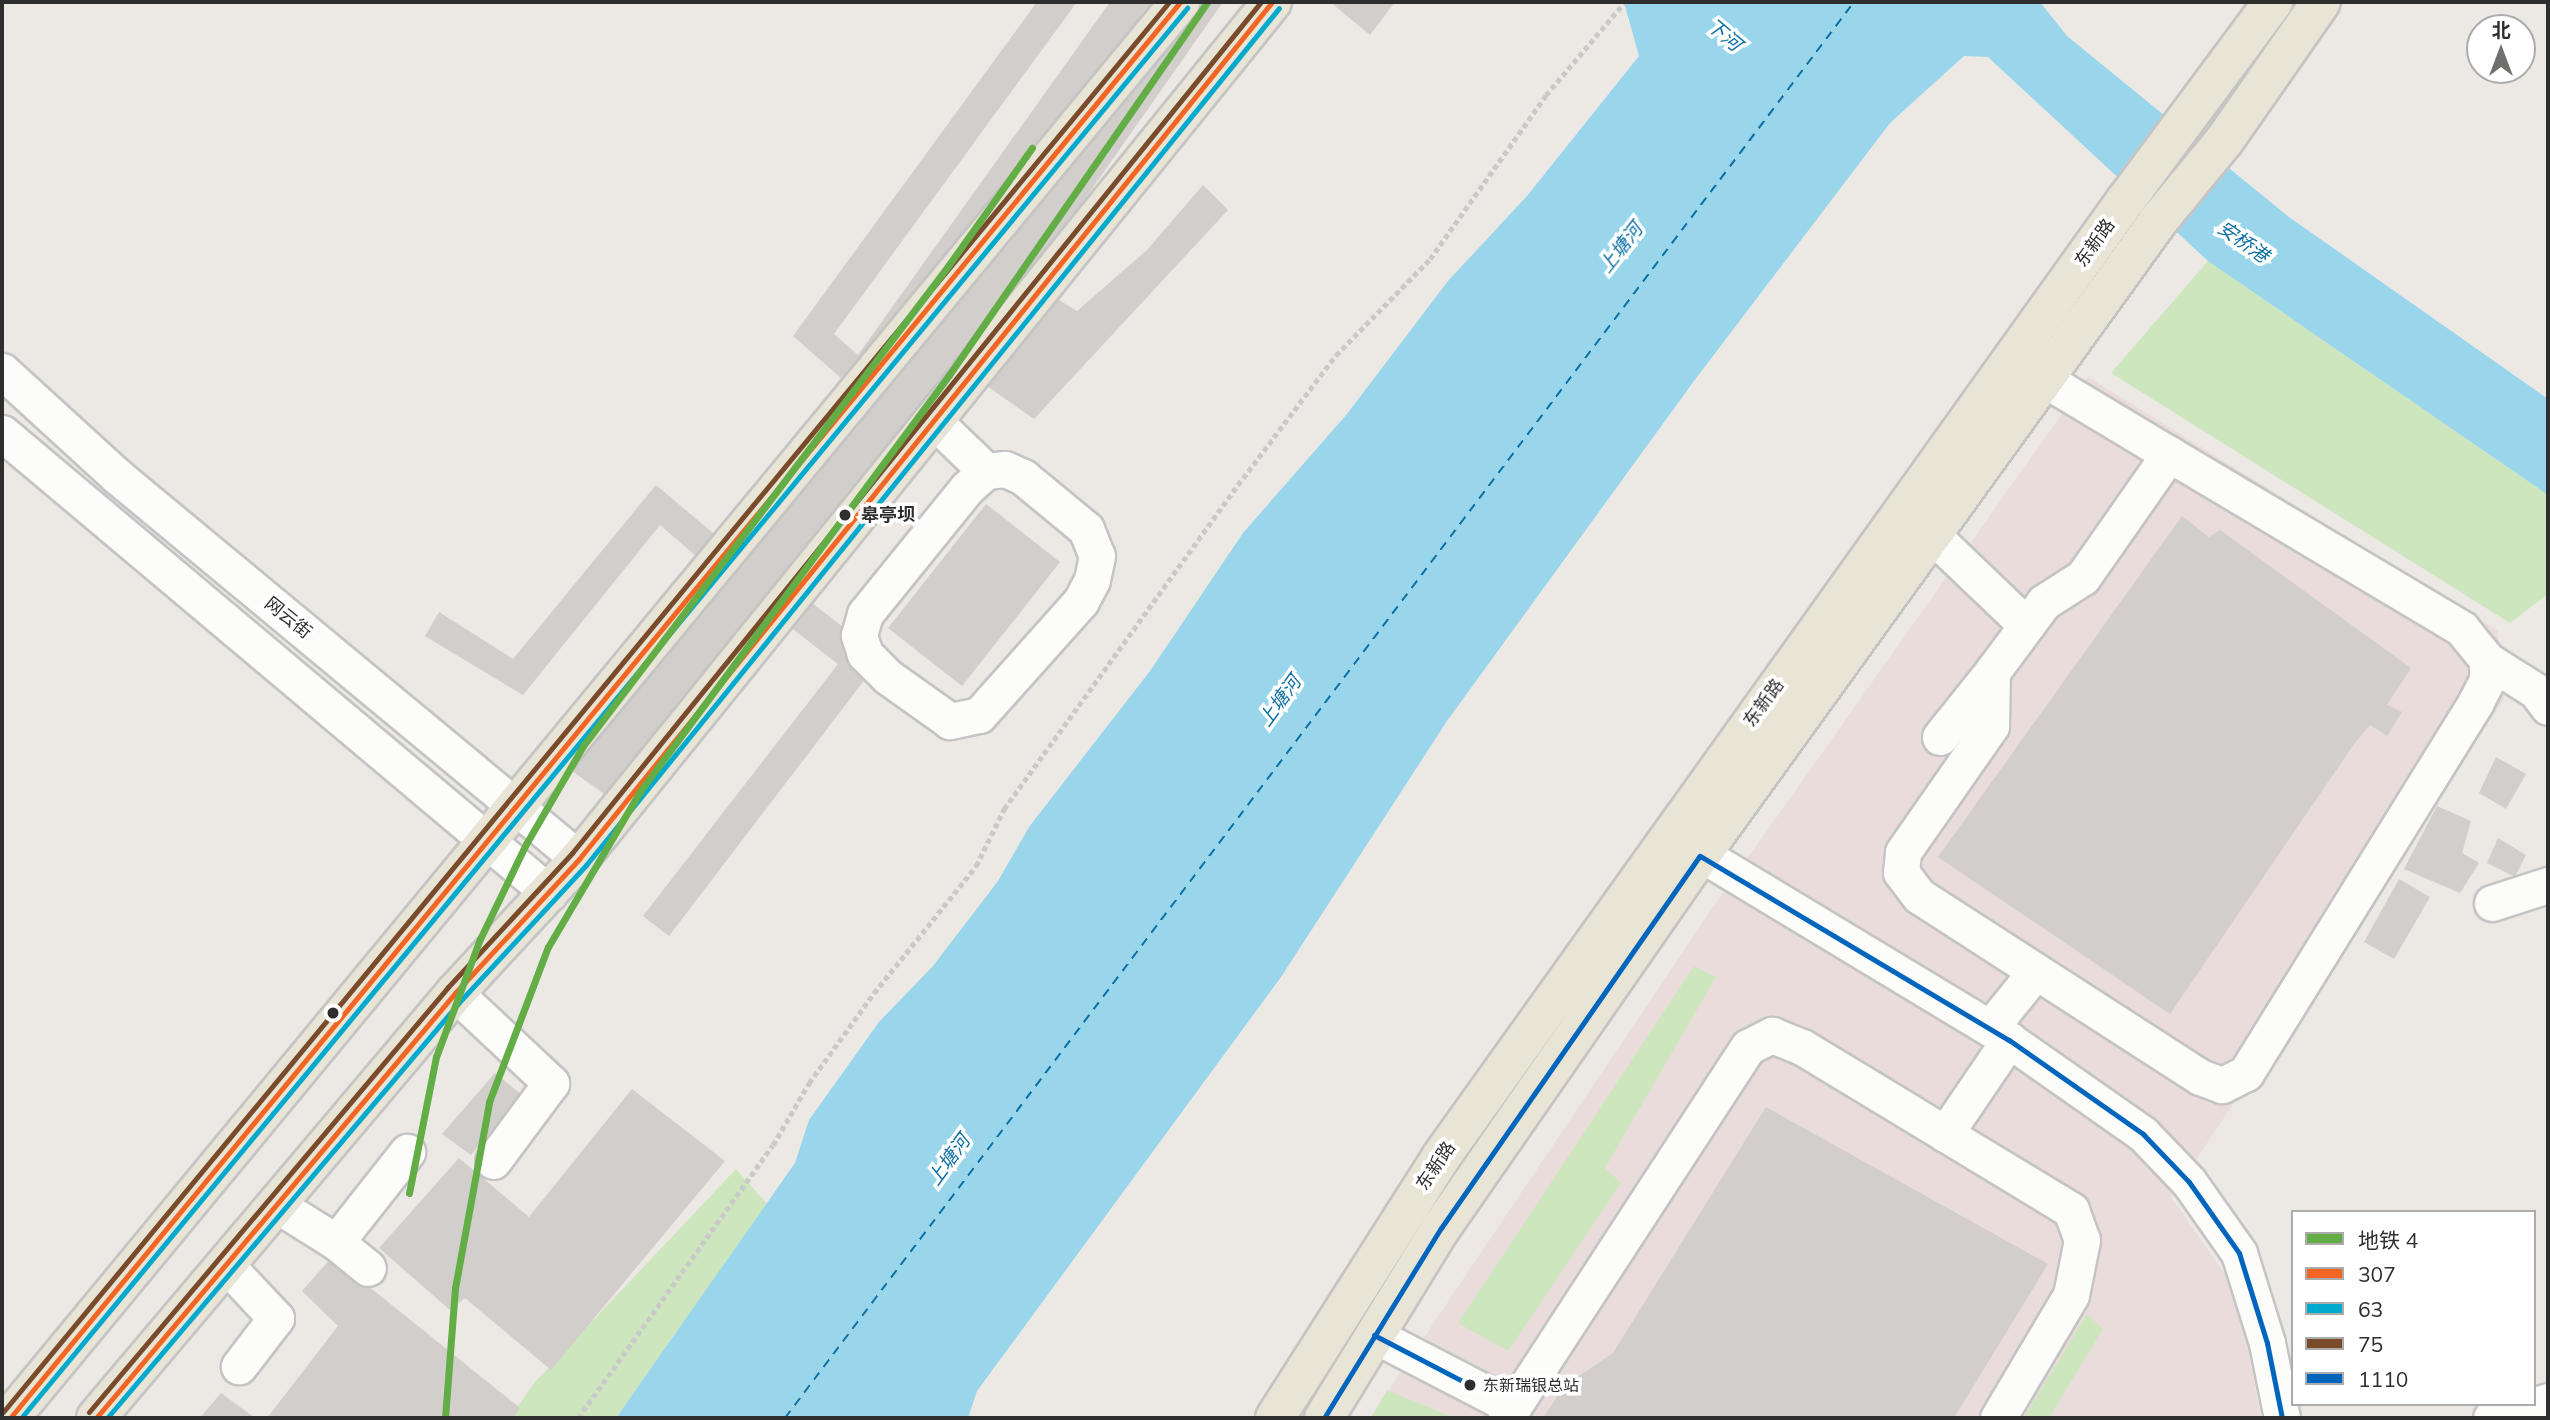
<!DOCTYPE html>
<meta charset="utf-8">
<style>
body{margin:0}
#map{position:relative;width:2550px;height:1420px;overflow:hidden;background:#ece8e4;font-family:Mulish,"Noto Sans SC",sans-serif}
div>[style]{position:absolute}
.medical>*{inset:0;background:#e9dcdb}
.green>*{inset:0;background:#cee6be}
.water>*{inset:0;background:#99d6ec}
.ferry>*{height:2px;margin-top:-1px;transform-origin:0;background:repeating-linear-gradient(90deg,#0d6fa3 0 9px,transparent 0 16px)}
.building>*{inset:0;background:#d1cecb}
.path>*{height:4.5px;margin-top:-2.25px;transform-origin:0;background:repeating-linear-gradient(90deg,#c9c9c8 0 5px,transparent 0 8.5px)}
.roads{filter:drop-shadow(2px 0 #c5c4c5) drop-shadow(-2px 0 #c5c4c5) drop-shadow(0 2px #c5c4c5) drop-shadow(0 -2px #c5c4c5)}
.minor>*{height:35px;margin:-17.5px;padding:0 17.5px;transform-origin:17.5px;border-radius:17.5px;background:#fcfcfb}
.major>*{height:38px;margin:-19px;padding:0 19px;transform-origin:19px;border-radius:19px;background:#e8e4d6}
.bus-1>*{height:5px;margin:-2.5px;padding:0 2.5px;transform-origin:2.5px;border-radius:2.5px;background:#f26522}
.bus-2>*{height:5px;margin:-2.5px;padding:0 2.5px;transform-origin:2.5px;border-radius:2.5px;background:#00a9ce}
.bus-3>*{height:5px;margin:-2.5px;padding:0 2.5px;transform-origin:2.5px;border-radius:2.5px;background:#7a4b2a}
.bus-4>*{height:5px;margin:-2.5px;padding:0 2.5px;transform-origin:2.5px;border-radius:2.5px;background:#0065bd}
.metro-1>*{height:7px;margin:-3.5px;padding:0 3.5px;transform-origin:3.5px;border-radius:3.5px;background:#62ad45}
.dots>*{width:19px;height:19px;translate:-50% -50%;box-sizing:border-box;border:4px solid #fff;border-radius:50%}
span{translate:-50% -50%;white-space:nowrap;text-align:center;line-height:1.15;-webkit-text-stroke:7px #fff;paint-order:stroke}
.bus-label{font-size:16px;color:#2e2e2e}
.left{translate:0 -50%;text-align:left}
.street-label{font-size:18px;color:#2e2e2e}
.stop-label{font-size:18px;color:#2e2e2e;font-weight:700}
.water-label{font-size:19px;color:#0d6fa3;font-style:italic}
.frame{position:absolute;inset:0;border:4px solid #2e2e2e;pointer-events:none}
.legend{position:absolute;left:2291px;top:1210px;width:245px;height:196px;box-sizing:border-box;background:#fff;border:2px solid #ababab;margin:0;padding:9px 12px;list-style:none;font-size:21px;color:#2e2e2e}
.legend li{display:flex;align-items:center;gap:14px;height:35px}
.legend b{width:35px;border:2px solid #ababab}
.north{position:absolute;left:2466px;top:14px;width:70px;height:70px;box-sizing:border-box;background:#fff;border:2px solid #ababab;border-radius:50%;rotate:0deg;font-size:19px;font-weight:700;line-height:28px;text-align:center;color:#2e2e2e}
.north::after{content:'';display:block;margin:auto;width:24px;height:32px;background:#706f6e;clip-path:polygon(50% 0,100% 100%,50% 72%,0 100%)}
</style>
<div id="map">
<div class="medical">
<i style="clip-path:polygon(2088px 377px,2498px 631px,2504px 699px,2171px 1197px,2238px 1293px,2261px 1418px,1370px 1418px,1711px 910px)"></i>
</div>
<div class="green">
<i style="clip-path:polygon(2208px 261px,2548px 495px,2548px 594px,2510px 623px,2111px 373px)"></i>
<i style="clip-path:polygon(1694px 966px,1716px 977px,1605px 1168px,1621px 1183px,1508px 1351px,1458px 1323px)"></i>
<i style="clip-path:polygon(736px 1169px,767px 1204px,616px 1418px,509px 1418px,535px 1382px)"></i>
<i style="clip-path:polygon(2087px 1314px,2103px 1329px,2049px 1418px,2024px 1418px)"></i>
<i style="clip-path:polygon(1387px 1390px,1450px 1416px,1371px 1418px)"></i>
</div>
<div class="water">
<i style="clip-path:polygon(1624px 2px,2040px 2px,2067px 36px,2289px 217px,2548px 399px,2548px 495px,2208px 261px,1988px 57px,1964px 56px,1890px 123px,1694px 381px,1447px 721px,1281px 977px,977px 1391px,968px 1418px,616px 1418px,795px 1163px,809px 1120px,879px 1022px,933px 966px,998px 881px,1029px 827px,1150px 671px,1243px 533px,1347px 414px,1448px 281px,1527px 196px,1639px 56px)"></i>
</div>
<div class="ferry">
<i style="left:785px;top:1418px;width:1774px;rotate:-52.95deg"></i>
</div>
<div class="building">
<i style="clip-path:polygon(1037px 2px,1077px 2px,834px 334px,858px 355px,1110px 2px,1223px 2px,983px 344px,1007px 361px,1054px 297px,1077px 311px,1147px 250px,1203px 185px,1228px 210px,1034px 419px,964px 370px,799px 593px,882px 657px,669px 936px,643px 916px,838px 664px,781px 620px,635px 816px,554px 758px,703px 562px,660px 525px,523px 695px,425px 636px,439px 612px,513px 659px,656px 485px,720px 539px,841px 378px,793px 336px)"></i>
<i style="clip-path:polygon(1330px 2px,1395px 2px,1370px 35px)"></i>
<i style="clip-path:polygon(986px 504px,1060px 562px,962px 686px,888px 628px)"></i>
<i style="clip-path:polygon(2182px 516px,2209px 537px,2220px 530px,2411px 668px,2387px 705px,2402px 712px,2387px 736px,2370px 725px,2354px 744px,2170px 1014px,1938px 857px)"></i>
<i style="clip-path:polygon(2496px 757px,2526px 774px,2506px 809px,2479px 793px)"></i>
<i style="clip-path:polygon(2437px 806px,2471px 821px,2462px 853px,2479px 863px,2460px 893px,2404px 869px)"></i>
<i style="clip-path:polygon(2498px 838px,2526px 855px,2515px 877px,2487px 863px)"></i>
<i style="clip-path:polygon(2399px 879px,2430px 897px,2394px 959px,2364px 942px)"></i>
<i style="clip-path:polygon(495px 1073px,522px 1095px,471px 1155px,442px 1134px)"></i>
<i style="clip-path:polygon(632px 1089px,725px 1161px,551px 1370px,465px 1298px,450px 1310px,379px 1248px,459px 1158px,529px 1217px)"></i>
<i style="clip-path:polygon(1766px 1107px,2048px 1264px,1954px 1418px,1543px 1418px,1564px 1386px,1613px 1353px)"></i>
<i style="clip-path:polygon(332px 1257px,520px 1408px,513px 1418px,267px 1418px,338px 1326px,302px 1291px)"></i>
<i style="clip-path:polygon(221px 1393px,255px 1418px,200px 1418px)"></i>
</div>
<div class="path">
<i style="left:578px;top:1418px;width:335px;rotate:-54.5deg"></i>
<i style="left:773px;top:1145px;width:72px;rotate:-59.9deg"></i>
<i style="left:809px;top:1083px;width:111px;rotate:-54.2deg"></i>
<i style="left:874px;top:993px;width:163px;rotate:-51.2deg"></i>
<i style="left:976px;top:866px;width:64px;rotate:-63.8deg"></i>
<i style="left:1004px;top:809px;width:408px;rotate:-54.2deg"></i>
<i style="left:1243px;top:478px;width:154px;rotate:-52.9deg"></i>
<i style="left:1336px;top:355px;width:134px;rotate:-45.6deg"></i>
<i style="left:1430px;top:259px;width:201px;rotate:-54.7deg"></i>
<i style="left:1546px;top:95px;width:122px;rotate:-49.7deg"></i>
</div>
<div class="roads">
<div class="minor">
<i style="left:2px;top:371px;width:156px;rotate:42.4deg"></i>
<i style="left:117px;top:476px;width:600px;rotate:39.66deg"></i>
<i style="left:2044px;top:379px;width:146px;rotate:31deg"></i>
<i style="left:2169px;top:454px;width:341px;rotate:30.8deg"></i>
<i style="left:2462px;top:629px;width:40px;rotate:51deg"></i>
<i style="left:2487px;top:660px;width:20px;rotate:90deg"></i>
<i style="left:2487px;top:680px;width:25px;rotate:117deg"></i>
<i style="left:2476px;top:702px;width:437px;rotate:121.8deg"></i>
<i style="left:2246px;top:1073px;width:27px;rotate:153deg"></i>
<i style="left:2222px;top:1085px;width:23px;rotate:-160deg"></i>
<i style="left:2200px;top:1077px;width:334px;rotate:-147.2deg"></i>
<i style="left:1919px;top:896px;width:30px;rotate:-127deg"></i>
<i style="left:1901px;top:872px;width:20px;rotate:-84deg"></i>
<i style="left:1903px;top:852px;width:154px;rotate:-55.1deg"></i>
<i style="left:1991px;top:726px;width:54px;rotate:-88.9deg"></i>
<i style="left:1992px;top:672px;width:87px;rotate:-53.4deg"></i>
<i style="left:2044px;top:602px;width:46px;rotate:-32.7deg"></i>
<i style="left:2083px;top:577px;width:150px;rotate:-55deg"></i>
<i style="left:933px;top:420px;width:74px;rotate:43.9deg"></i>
<i style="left:2px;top:433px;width:715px;rotate:40.06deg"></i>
<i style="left:1005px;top:469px;width:20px;rotate:24deg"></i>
<i style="left:1023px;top:477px;width:82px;rotate:39.5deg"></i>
<i style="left:1086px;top:529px;width:29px;rotate:68deg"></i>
<i style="left:1097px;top:556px;width:25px;rotate:102deg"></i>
<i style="left:1092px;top:580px;width:24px;rotate:118deg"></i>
<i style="left:1081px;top:601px;width:153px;rotate:131.8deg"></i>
<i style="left:979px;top:715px;width:30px;rotate:168deg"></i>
<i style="left:950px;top:721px;width:76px;rotate:-144.6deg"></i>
<i style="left:888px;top:677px;width:33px;rotate:-135deg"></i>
<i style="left:865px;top:654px;width:20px;rotate:-108deg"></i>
<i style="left:859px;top:635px;width:22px;rotate:-74deg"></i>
<i style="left:865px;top:614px;width:162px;rotate:-51deg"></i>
<i style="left:967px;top:488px;width:25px;rotate:-42deg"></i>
<i style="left:986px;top:471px;width:19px;rotate:-6deg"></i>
<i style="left:1932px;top:535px;width:129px;rotate:43.7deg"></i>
<i style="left:2487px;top:660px;width:58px;rotate:32.3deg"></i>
<i style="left:2536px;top:691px;width:20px;rotate:53deg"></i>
<i style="left:1940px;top:737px;width:83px;rotate:-51.3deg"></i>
<i style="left:1678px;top:840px;width:387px;rotate:31.1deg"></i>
<i style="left:2009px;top:1040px;width:164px;rotate:35deg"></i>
<i style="left:2143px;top:1134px;width:66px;rotate:46.2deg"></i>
<i style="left:2189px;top:1182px;width:87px;rotate:54.8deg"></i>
<i style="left:2239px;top:1253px;width:94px;rotate:72.7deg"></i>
<i style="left:2267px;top:1343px;width:76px;rotate:78.7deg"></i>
<i style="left:2492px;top:903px;width:59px;rotate:-17.8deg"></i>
<i style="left:455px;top:993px;width:132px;rotate:43.2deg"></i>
<i style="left:551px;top:1083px;width:97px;rotate:126.6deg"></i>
<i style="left:1990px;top:1028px;width:73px;rotate:-51.1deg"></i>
<i style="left:1945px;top:1134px;width:114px;rotate:-55.8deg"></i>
<i style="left:277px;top:1205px;width:70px;rotate:32.1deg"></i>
<i style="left:336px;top:1242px;width:41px;rotate:39.1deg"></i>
<i style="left:336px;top:1242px;width:115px;rotate:-51.7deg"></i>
<i style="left:226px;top:1265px;width:73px;rotate:46.7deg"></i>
<i style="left:276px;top:1318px;width:61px;rotate:127.6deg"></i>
<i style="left:1374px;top:1335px;width:157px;rotate:27.4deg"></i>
<i style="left:1506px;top:1418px;width:443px;rotate:-56.9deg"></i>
<i style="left:1748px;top:1047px;width:27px;rotate:-27deg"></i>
<i style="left:1772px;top:1035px;width:32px;rotate:22deg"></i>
<i style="left:1802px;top:1047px;width:315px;rotate:31.2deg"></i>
<i style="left:2071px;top:1210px;width:32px;rotate:70deg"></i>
<i style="left:2082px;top:1240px;width:56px;rotate:101.3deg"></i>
<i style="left:2071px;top:1295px;width:143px;rotate:120.7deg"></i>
<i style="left:2491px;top:1418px;width:59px;rotate:-16.6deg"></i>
</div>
<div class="major">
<i style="left:10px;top:1418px;width:1837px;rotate:-50.43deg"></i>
<i style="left:96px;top:1418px;width:556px;rotate:-49.81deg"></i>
<i style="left:455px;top:993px;width:183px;rotate:-47.2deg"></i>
<i style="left:579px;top:859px;width:1102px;rotate:-51.04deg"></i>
<i style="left:1275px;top:1418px;width:309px;rotate:-57.5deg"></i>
<i style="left:1441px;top:1157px;width:1177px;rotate:-54.41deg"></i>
<i style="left:2126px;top:200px;width:247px;rotate:-53.4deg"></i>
<i style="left:1324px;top:1418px;width:223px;rotate:-58.4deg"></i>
<i style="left:1441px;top:1228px;width:453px;rotate:-55.2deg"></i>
<i style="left:1700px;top:856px;width:784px;rotate:-54.18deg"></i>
<i style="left:2159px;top:220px;width:102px;rotate:-50.6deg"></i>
<i style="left:2224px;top:141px;width:169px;rotate:-55.1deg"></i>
</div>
</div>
<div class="bus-1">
<i style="left:10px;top:1418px;width:1837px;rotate:-50.43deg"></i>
<i style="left:96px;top:1418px;width:556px;rotate:-49.81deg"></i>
<i style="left:455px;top:993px;width:183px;rotate:-47.2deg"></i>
<i style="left:579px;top:859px;width:1102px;rotate:-51.04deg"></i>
</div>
<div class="bus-2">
<i style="left:21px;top:1418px;width:1830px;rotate:-50.41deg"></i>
<i style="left:107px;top:1418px;width:549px;rotate:-49.73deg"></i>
<i style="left:462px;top:999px;width:183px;rotate:-47.2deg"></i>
<i style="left:586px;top:865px;width:1102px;rotate:-51.04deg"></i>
</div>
<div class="bus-3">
<i style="left:3px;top:1412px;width:1830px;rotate:-50.41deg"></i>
<i style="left:89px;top:1412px;width:556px;rotate:-49.81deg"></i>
<i style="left:448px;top:987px;width:183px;rotate:-47.2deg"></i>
<i style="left:572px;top:853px;width:1095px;rotate:-51.01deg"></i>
</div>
<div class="bus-4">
<i style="left:1374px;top:1335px;width:108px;rotate:27.5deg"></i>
<i style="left:1324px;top:1418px;width:223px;rotate:-58.4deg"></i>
<i style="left:1441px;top:1228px;width:453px;rotate:-55.2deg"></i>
<i style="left:1700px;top:856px;width:360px;rotate:30.8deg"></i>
<i style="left:2009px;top:1040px;width:164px;rotate:35deg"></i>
<i style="left:2143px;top:1134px;width:66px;rotate:46.2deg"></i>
<i style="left:2189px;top:1182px;width:87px;rotate:54.8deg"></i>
<i style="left:2239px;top:1253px;width:94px;rotate:72.7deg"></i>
<i style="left:2267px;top:1343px;width:76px;rotate:78.7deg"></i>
</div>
<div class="metro-1">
<i style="left:409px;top:1193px;width:139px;rotate:-78.8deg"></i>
<i style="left:436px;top:1057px;width:126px;rotate:-69.6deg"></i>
<i style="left:480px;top:939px;width:106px;rotate:-64.2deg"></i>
<i style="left:526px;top:844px;width:113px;rotate:-59.8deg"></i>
<i style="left:583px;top:746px;width:603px;rotate:-52.75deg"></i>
<i style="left:948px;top:266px;width:145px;rotate:-54.6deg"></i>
<i style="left:445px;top:1418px;width:130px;rotate:-85.6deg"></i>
<i style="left:455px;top:1288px;width:189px;rotate:-79.6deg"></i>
<i style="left:489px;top:1102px;width:166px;rotate:-69.2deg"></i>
<i style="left:548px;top:947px;width:182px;rotate:-59.4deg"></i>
<i style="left:641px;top:790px;width:517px;rotate:-53.42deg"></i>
<i style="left:949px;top:375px;width:454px;rotate:-55.3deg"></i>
</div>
<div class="dots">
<i style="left:845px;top:515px;background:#2e2e2e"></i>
<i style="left:333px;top:1013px;background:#2e2e2e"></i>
<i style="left:1470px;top:1385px;background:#2e2e2e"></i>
</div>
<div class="bus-label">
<span class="left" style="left:1483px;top:1385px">东新瑞银总站</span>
</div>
<div class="street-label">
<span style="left:2095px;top:243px;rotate:-54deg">东新路</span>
<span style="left:288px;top:618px;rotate:39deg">网云街</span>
<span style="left:1764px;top:703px;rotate:-54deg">东新路</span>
<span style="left:1436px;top:1166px;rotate:-56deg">东新路</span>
</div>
<div class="stop-label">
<span class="left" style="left:861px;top:515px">皋亭坝</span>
</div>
<div class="water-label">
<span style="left:1724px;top:35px;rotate:40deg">下河</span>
<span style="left:2243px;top:242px;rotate:35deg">安桥港</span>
<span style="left:1621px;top:248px;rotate:-52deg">上塘河</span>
<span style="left:1280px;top:701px;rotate:-54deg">上塘河</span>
<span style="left:949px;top:1160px;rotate:-54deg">上塘河</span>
</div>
<div class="frame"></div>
<ul class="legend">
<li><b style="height:9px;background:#62ad45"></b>地铁 4</li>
<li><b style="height:9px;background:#f26522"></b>307</li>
<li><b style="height:9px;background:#00a9ce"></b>63</li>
<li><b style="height:9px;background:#7a4b2a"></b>75</li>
<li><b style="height:9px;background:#0065bd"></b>1110</li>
</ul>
<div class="north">北</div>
</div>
